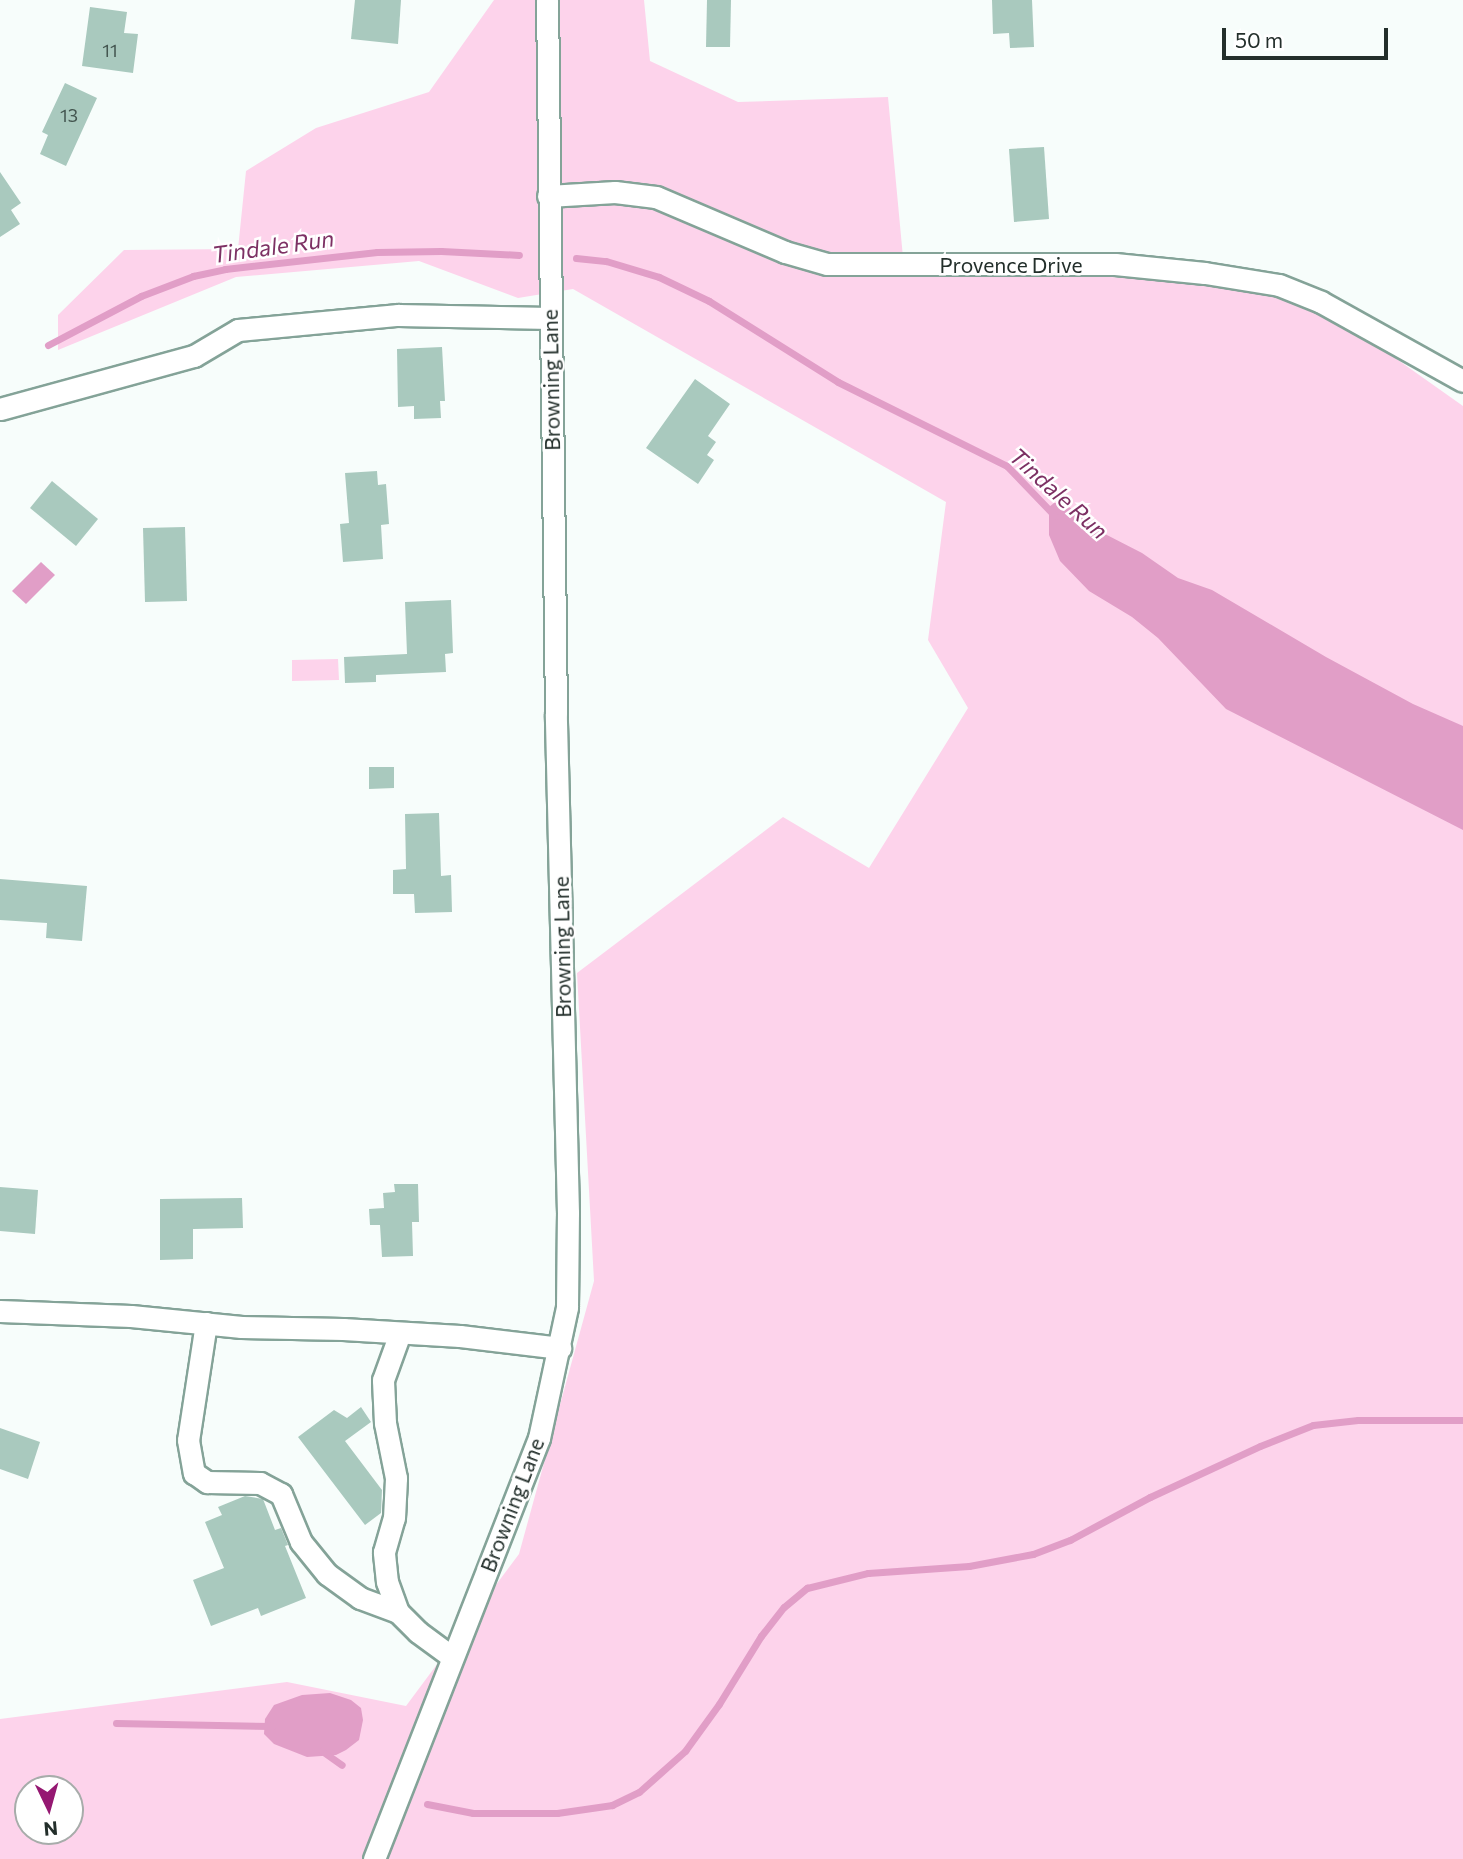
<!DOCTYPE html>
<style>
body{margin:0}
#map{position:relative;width:1463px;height:1859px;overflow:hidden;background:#f7fdfb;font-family:Commissioner,sans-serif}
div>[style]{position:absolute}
.green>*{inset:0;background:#fdd3eb}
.water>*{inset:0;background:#e19ec7}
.stream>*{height:7px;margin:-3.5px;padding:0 3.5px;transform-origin:3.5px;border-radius:3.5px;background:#e19ec7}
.building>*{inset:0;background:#a9c9be}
.roads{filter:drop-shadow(2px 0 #84a398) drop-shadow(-2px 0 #84a398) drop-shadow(0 2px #84a398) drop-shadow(0 -2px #84a398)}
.minor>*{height:21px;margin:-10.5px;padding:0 10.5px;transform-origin:10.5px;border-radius:10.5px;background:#fff}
span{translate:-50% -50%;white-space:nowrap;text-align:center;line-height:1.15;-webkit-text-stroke:5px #fff;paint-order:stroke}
.number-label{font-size:18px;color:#445650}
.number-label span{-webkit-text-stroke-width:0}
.street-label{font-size:21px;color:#232f2b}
.water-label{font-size:23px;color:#7d3064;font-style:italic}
.north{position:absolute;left:14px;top:1775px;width:70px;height:70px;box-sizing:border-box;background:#fff;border:2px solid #a7acaa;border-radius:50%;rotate:175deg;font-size:19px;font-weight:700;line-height:28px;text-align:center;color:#232f2b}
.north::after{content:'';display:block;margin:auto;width:24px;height:32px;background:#951872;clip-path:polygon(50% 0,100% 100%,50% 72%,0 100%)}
.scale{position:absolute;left:1222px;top:28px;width:166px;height:32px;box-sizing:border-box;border:4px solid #232f2b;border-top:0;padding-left:9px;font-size:21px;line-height:24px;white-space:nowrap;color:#232f2b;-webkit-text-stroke:5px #fff;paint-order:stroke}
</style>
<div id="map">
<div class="green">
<i style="clip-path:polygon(evenodd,494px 0,644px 0,650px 61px,738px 102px,888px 97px,904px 268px,1292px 285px,1463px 406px,1463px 1859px,0 1859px,0 1719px,287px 1682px,406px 1706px,519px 1554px,594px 1281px,577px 973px,783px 817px,869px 868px,968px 708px,928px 640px,946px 502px,573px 289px,518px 298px,419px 261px,236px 277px,58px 350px,58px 315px,124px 250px,238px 249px,246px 171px,316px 128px,429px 92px,494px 0,28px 1789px,70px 1789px,70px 1831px,28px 1831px,28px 1789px)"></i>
<i style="clip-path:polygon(338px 659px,339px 680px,292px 681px,292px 660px)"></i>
</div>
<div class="water">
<i style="clip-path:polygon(1054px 503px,1064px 503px,1103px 533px,1142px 553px,1178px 578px,1212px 590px,1326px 657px,1413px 704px,1463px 726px,1463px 830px,1226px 709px,1158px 638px,1132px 617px,1089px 591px,1060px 561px,1049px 535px,1049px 507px)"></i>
<i style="clip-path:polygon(41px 562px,55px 575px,26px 604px,12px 591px)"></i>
<i style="clip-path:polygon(330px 1693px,351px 1700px,361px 1708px,363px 1720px,359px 1740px,346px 1750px,336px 1755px,307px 1757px,274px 1744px,264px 1734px,265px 1719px,274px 1705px,302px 1695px)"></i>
</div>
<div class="stream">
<i style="left:576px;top:258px;width:30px;rotate:6deg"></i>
<i style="left:606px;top:261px;width:55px;rotate:16.8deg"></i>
<i style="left:659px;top:277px;width:55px;rotate:25.6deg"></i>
<i style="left:709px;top:301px;width:152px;rotate:32.1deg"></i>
<i style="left:838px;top:382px;width:189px;rotate:26.4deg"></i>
<i style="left:1007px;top:466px;width:69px;rotate:46.2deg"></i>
<i style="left:48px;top:345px;width:105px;rotate:-27.8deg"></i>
<i style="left:141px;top:296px;width:56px;rotate:-21deg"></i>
<i style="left:193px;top:276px;width:33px;rotate:-12deg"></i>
<i style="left:225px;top:269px;width:153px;rotate:-6.4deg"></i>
<i style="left:377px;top:252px;width:64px;rotate:-0.9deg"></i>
<i style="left:441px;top:251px;width:78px;rotate:2.9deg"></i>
<i style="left:116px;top:1723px;width:156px;rotate:1.1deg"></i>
<i style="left:322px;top:1751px;width:24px;rotate:35deg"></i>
<i style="left:427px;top:1804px;width:47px;rotate:11.1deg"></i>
<i style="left:473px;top:1813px;width:84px"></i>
<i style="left:557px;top:1813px;width:56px;rotate:-8.3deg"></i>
<i style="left:612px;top:1805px;width:30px;rotate:-26deg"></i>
<i style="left:639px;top:1792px;width:62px;rotate:-41.7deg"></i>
<i style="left:685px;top:1751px;width:58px;rotate:-54.1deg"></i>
<i style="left:719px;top:1704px;width:80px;rotate:-58.3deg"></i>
<i style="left:761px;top:1636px;width:37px;rotate:-52deg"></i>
<i style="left:784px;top:1607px;width:30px;rotate:-40deg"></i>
<i style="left:807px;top:1588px;width:63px;rotate:-13.8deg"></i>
<i style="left:868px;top:1573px;width:101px;rotate:-4deg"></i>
<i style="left:969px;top:1566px;width:65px;rotate:-10.6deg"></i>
<i style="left:1033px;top:1554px;width:40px;rotate:-21deg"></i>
<i style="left:1070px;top:1540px;width:91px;rotate:-28.3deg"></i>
<i style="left:1150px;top:1497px;width:121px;rotate:-24.9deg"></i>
<i style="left:1260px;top:1446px;width:57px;rotate:-21.6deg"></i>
<i style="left:1313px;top:1425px;width:45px;rotate:-6.3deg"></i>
<i style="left:1358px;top:1420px;width:105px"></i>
</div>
<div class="building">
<i style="clip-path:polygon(355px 0,401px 0,398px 44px,351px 39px)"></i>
<i style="clip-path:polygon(707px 0,731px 0,730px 47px,706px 47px)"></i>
<i style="clip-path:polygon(992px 0,1032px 0,1034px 47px,1010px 48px,1009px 33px,993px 34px)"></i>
<i style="clip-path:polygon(90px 7px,127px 12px,124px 33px,138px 34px,133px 73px,82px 66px)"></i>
<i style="clip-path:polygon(65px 83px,97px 98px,66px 166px,40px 154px,48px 135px,42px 132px)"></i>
<i style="clip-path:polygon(1044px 147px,1049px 219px,1014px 222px,1009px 149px)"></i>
<i style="clip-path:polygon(0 172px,21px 203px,11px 210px,20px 224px,0 237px)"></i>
<i style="clip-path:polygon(442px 347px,445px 401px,440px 401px,441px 418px,414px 419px,414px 406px,398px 407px,397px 349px)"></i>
<i style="clip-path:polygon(695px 379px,730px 404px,708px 436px,716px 442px,707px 455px,714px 460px,698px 484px,646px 448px)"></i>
<i style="clip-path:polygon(377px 471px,378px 485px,386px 484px,389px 524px,381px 525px,383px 559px,343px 562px,340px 524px,349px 523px,345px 473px)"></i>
<i style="clip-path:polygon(52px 481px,98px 519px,76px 546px,30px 508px)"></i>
<i style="clip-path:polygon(185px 527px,187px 601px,145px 602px,143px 528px)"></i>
<i style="clip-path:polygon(451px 600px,453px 653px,445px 654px,446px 672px,376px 675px,376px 682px,345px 683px,344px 657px,407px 654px,405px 602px)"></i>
<i style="clip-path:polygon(369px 767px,394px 767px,394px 788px,369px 789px)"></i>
<i style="clip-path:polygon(439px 813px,441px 876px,451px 875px,452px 912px,415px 913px,414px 894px,393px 894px,393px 870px,406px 869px,405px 814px)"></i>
<i style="clip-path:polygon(0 879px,87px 886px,82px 941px,46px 938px,47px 923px,0 920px)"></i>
<i style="clip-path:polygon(394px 1184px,418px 1184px,419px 1222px,412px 1222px,413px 1256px,382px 1257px,380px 1225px,370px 1225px,369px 1209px,384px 1208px,383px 1193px,395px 1192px)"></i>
<i style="clip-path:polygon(0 1187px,38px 1190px,35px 1234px,0 1231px)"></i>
<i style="clip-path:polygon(242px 1198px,243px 1228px,193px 1229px,193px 1259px,160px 1260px,160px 1199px)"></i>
<i style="clip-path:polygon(361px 1407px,371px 1422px,345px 1441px,382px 1490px,381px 1513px,365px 1525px,298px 1437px,334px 1410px,347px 1418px)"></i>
<i style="clip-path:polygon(0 1428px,40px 1442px,28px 1479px,0 1469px)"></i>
<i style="clip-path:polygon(245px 1496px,263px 1499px,275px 1530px,281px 1528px,288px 1545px,285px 1546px,306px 1598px,261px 1616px,258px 1608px,211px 1626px,193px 1580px,224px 1568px,205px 1522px,222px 1515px,218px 1507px)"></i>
</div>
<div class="roads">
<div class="minor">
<i style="left:548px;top:196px;width:67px;rotate:-3.4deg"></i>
<i style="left:615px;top:192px;width:41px;rotate:7deg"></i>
<i style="left:656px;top:197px;width:140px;rotate:23.1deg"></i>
<i style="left:785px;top:252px;width:44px;rotate:15.9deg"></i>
<i style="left:827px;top:264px;width:288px"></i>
<i style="left:1115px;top:264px;width:90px;rotate:5.7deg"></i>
<i style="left:1205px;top:273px;width:75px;rotate:9.2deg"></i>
<i style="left:1279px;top:285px;width:45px;rotate:22deg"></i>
<i style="left:1321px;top:302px;width:162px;rotate:29.1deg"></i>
<i style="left:0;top:409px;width:201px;rotate:-15.3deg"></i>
<i style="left:194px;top:356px;width:51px;rotate:-30.6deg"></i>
<i style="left:238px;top:330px;width:161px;rotate:-5.4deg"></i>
<i style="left:398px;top:315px;width:152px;rotate:1.1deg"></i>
<i style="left:0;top:1311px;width:131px;rotate:2.2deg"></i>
<i style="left:131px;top:1316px;width:111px;rotate:5.7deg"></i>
<i style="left:241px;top:1327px;width:102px;rotate:1.1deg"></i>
<i style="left:343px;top:1329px;width:117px;rotate:3.4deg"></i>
<i style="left:460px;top:1336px;width:101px;rotate:6.8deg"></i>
<i style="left:206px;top:1323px;width:118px;rotate:98.7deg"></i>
<i style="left:188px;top:1440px;width:34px;rotate:80deg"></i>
<i style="left:194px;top:1473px;width:16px;rotate:35deg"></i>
<i style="left:207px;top:1482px;width:53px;rotate:1.1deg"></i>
<i style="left:260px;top:1483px;width:24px;rotate:28deg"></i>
<i style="left:281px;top:1494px;width:52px;rotate:67.4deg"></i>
<i style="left:301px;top:1542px;width:41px;rotate:50.9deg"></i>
<i style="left:327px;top:1574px;width:41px;rotate:36deg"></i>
<i style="left:360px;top:1598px;width:40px;rotate:20.2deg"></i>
<i style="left:398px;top:1612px;width:28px;rotate:45deg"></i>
<i style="left:418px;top:1632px;width:42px;rotate:36.3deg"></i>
<i style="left:398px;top:1612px;width:32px;rotate:-110deg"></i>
<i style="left:387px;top:1582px;width:30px;rotate:-96deg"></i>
<i style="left:384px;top:1552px;width:35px;rotate:-74deg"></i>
<i style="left:394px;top:1518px;width:40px;rotate:-87.1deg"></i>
<i style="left:396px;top:1478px;width:56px;rotate:-101.3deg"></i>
<i style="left:385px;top:1423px;width:43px;rotate:-92.7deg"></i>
<i style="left:383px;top:1380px;width:50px;rotate:-70.1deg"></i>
<i style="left:374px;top:1859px;width:452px;rotate:-68.6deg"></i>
<i style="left:539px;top:1438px;width:134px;rotate:-77.9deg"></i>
<i style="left:567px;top:1307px;width:94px;rotate:-89.4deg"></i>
<i style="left:568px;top:1213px;width:499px;rotate:-91.4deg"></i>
<i style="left:556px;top:714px;width:714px;rotate:-90.72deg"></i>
</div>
</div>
<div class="number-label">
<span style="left:110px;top:50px">11</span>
<span style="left:69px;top:115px">13</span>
</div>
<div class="street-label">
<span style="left:1011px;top:265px">Provence Drive</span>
<span style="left:551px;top:380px;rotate:-91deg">Browning Lane</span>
<span style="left:562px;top:947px;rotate:-91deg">Browning Lane</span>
<span style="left:512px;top:1505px;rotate:-69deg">Browning Lane</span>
</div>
<div class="water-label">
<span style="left:273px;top:246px;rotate:-8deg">Tindale Run</span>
<span style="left:1059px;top:493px;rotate:42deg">Tindale Run</span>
</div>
<div class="north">N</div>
<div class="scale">50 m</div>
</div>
